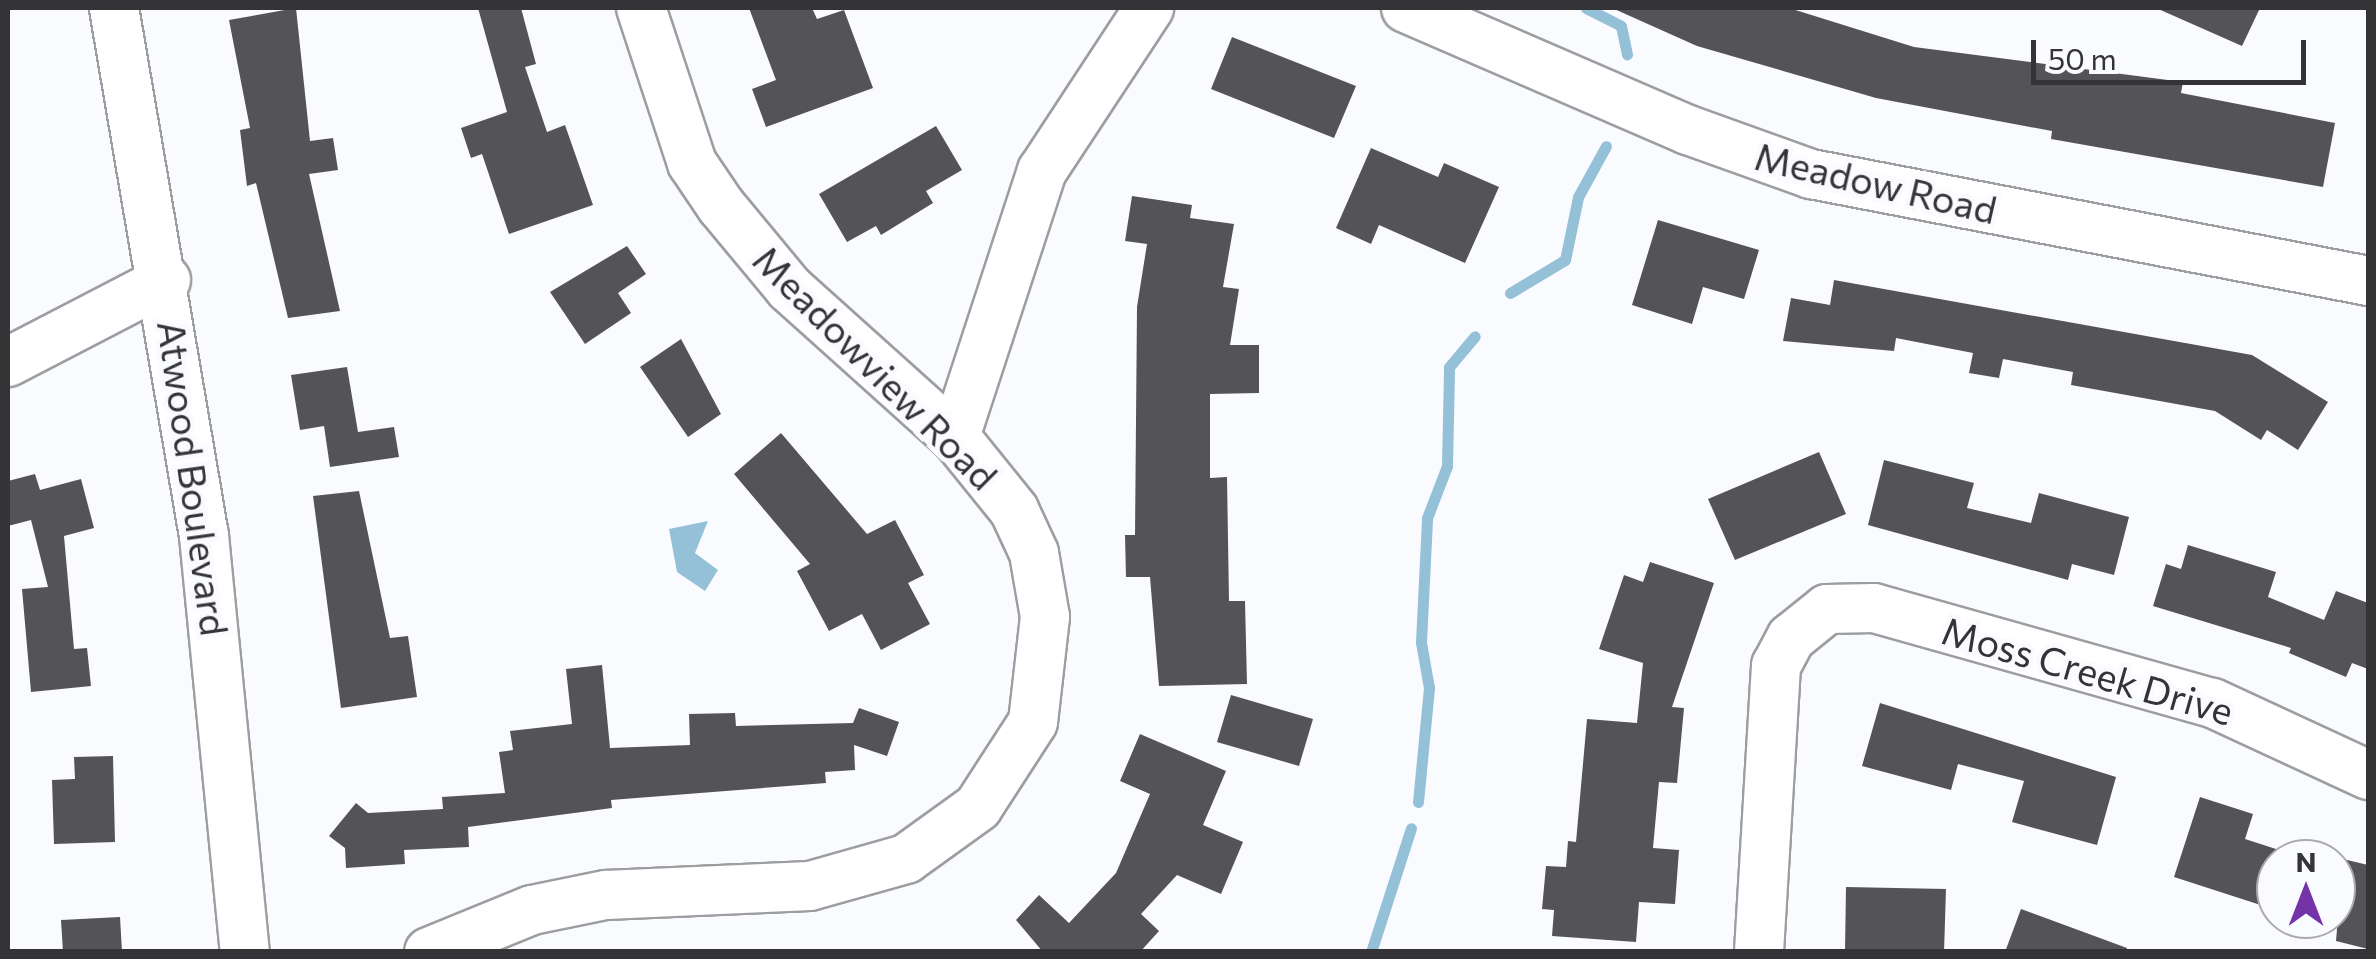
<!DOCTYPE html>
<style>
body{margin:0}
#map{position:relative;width:2376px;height:959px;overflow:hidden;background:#fafbff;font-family:Commissioner,sans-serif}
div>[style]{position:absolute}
.water>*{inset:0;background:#94c0d8}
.stream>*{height:11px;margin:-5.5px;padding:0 5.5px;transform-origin:5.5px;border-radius:5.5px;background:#94c0d8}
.building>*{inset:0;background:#545457}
.roads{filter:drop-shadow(2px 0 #9d9ea1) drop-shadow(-2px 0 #9d9ea1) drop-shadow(0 2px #9d9ea1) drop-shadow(0 -2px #9d9ea1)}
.minor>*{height:48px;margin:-24px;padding:0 24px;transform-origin:24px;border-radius:24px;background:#fff}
span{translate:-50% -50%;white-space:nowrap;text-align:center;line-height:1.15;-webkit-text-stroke:10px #fafbff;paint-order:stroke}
.street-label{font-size:38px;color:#343436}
.frame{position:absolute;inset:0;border:10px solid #343436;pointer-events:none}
.north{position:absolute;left:2256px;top:839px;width:100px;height:100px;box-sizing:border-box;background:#fafbff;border:2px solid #ababaf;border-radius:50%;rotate:0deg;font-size:28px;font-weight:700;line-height:40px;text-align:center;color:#343436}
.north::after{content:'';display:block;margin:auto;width:35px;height:45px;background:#7533a8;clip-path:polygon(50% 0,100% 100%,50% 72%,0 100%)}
.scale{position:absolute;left:2031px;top:40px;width:275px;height:45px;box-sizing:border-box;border:5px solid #343436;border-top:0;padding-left:12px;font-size:30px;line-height:35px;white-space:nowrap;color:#343436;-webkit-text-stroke:8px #fafbff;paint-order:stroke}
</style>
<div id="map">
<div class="water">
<i style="clip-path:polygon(708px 521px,695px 553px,718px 570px,705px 591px,677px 572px,669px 529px)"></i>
</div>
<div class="stream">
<i style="left:1586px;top:8px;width:39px;rotate:27deg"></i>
<i style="left:1621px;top:26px;width:29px;rotate:78deg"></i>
<i style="left:1510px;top:293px;width:64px;rotate:-31deg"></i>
<i style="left:1565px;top:260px;width:64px;rotate:-78.3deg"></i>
<i style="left:1578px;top:197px;width:58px;rotate:-61.2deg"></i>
<i style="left:1418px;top:802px;width:115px;rotate:-84.5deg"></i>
<i style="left:1429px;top:688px;width:47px;rotate:-99.9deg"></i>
<i style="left:1421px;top:642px;width:124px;rotate:-87.2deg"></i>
<i style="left:1427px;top:518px;width:56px;rotate:-69deg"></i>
<i style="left:1447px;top:466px;width:99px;rotate:-88.8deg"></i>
<i style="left:1449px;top:367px;width:40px;rotate:-50deg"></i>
<i style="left:1371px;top:952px;width:130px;rotate:-72.1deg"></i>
</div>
<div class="building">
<i style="clip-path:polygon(296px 8px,310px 141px,333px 138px,338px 170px,309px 174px,340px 311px,288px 318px,256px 183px,247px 186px,240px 130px,250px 128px,229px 20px)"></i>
<i style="clip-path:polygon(478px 8px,521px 8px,536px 64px,525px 67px,547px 132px,565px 125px,593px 205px,509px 234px,482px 154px,471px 158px,461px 128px,507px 112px)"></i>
<i style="clip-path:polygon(749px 8px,812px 8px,817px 19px,844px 10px,873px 88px,766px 127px,752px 89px,776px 80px)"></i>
<i style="clip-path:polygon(1612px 8px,1789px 8px,1914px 47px,2183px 82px,2181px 93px,2335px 123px,2323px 187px,2051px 139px,2052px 131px,1876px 98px,1697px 46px)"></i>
<i style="clip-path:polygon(2156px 8px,2260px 8px,2242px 46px)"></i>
<i style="clip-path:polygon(1232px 37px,1356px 86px,1334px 138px,1211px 89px)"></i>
<i style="clip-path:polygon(936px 126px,962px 170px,926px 191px,933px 203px,881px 235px,876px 226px,847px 242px,819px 194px)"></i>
<i style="clip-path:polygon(1371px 148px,1438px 177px,1444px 163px,1499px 187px,1465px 263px,1379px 225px,1371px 244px,1336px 228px)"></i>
<i style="clip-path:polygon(1132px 196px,1192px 205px,1190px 218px,1234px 224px,1223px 287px,1239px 289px,1230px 345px,1259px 345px,1259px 393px,1210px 394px,1210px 478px,1227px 477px,1229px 601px,1245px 601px,1247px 684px,1159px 686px,1150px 577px,1126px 577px,1125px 535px,1135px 535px,1137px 307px,1147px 244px,1125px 241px)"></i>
<i style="clip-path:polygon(1658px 220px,1759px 250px,1744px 299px,1703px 287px,1692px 324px,1632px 305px)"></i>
<i style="clip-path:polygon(627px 246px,646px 274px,618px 293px,631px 313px,585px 344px,550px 292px)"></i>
<i style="clip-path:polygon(1834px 280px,2252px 355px,2328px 402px,2298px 450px,2267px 430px,2261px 440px,2215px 411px,2071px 385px,2073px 372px,2003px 359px,1999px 378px,1969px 373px,1973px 353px,1896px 338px,1894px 351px,1783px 341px,1791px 298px,1830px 305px)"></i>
<i style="clip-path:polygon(681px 339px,721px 414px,688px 437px,640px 367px)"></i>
<i style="clip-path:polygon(347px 367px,358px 432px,394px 427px,399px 457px,330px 467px,324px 426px,300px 430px,291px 375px)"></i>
<i style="clip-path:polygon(781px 433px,867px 534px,895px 520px,924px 575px,908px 583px,930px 624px,881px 650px,862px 614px,829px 631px,797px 571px,810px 564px,734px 474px)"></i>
<i style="clip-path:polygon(1819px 452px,1846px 514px,1735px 560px,1708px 499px)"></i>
<i style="clip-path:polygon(1884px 460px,1974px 483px,1967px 508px,2031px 523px,2039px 493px,2129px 517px,2114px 575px,2072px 564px,2068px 580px,1868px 525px)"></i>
<i style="clip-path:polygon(35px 474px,40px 490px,81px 479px,94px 528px,64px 536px,74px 649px,87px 648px,91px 686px,31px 692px,22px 589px,48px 587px,31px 520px,8px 526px,8px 481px)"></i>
<i style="clip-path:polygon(359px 491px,390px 638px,408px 636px,417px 697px,341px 708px,313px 496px)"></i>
<i style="clip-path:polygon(2188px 545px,2276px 572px,2268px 597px,2324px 620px,2336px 591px,2368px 603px,2368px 669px,2352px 663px,2346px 677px,2289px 653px,2291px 648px,2153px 606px,2166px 564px,2181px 569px)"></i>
<i style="clip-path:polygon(1650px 562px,1714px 583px,1672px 707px,1684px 708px,1677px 783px,1659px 782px,1653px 848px,1679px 850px,1675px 904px,1639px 902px,1636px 942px,1552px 936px,1554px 910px,1542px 909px,1546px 866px,1566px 867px,1568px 841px,1576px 842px,1587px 719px,1637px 723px,1643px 663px,1599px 649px,1624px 575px,1643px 582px)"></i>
<i style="clip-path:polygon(602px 665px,610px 748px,690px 745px,689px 714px,735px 713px,736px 726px,853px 723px,859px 708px,899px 722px,887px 756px,854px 745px,855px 770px,825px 772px,826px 783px,611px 800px,612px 808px,468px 827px,469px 847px,404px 850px,405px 864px,346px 868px,345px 848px,329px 836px,356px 803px,368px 813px,443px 809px,442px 797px,505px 793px,499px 752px,513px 750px,510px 731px,572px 724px,566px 669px)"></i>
<i style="clip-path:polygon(1231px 695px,1313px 719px,1299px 766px,1217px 742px)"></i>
<i style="clip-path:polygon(1880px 703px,2116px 777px,2097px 845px,2012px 822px,2024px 781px,1958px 764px,1951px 790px,1862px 766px)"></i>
<i style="clip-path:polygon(1140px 734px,1226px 771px,1203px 825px,1243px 842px,1221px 894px,1177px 875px,1141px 914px,1159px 931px,1140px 952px,1043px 952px,1016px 920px,1039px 895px,1069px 923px,1116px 873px,1150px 794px,1120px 781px)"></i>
<i style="clip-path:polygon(113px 756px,115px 842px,54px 844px,52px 780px,75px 779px,74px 757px)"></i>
<i style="clip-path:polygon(2200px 797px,2253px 814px,2245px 839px,2276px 849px,2276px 910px,2174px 877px)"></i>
<i style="clip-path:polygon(2343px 859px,2368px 865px,2368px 949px,2336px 941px)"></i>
<i style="clip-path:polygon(1846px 887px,1946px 889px,1944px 952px,1845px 952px)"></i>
<i style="clip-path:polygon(2021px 909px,2127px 948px,2126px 952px,2005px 952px)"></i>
<i style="clip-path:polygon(120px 917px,122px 952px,63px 952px,61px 920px)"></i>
</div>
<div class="roads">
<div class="minor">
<i style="left:114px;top:8px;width:536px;rotate:80.33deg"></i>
<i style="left:204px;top:536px;width:418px;rotate:84.4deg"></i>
<i style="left:1406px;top:8px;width:307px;rotate:23.4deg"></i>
<i style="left:1688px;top:130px;width:131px;rotate:19.7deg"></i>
<i style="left:1811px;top:174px;width:567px;rotate:10.87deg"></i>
<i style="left:8px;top:362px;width:178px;rotate:-27.4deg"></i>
<i style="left:955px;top:437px;width:280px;rotate:-71.9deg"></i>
<i style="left:1042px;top:171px;width:195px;rotate:-56.7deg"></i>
<i style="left:429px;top:952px;width:111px;rotate:-22.2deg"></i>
<i style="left:532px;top:910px;width:76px;rotate:-11.5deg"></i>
<i style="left:606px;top:895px;width:204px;rotate:-2.5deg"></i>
<i style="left:810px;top:886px;width:100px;rotate:-15.7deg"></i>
<i style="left:906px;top:859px;width:89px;rotate:-35.8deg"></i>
<i style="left:978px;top:807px;width:101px;rotate:-57.1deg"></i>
<i style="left:1033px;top:722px;width:106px;rotate:-83.5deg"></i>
<i style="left:1045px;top:617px;width:65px;rotate:-99.8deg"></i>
<i style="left:1034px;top:553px;width:47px;rotate:-114.9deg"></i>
<i style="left:1014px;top:510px;width:94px;rotate:-128.9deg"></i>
<i style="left:955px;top:437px;width:222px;rotate:-138.1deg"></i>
<i style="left:790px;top:289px;width:108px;rotate:-129.7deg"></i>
<i style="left:721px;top:206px;width:52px;rotate:-124deg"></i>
<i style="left:692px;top:163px;width:163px;rotate:-108.2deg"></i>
<i style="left:1759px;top:952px;width:287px;rotate:-86.6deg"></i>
<i style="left:1776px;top:666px;width:32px;rotate:-62deg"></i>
<i style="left:1791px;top:638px;width:46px;rotate:-38.9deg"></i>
<i style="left:1827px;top:609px;width:47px;rotate:-1.2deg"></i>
<i style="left:1874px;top:608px;width:352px;rotate:15.7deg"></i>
<i style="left:2213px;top:703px;width:171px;rotate:24.9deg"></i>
</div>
</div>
<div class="street-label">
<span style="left:1876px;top:182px;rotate:13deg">Meadow Road</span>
<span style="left:876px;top:367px;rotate:45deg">Meadowview Road</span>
<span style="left:194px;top:478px;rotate:82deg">Atwood Boulevard</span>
<span style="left:2088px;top:670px;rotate:16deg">Moss Creek Drive</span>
</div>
<div class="frame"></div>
<div class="north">N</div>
<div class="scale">50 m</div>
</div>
